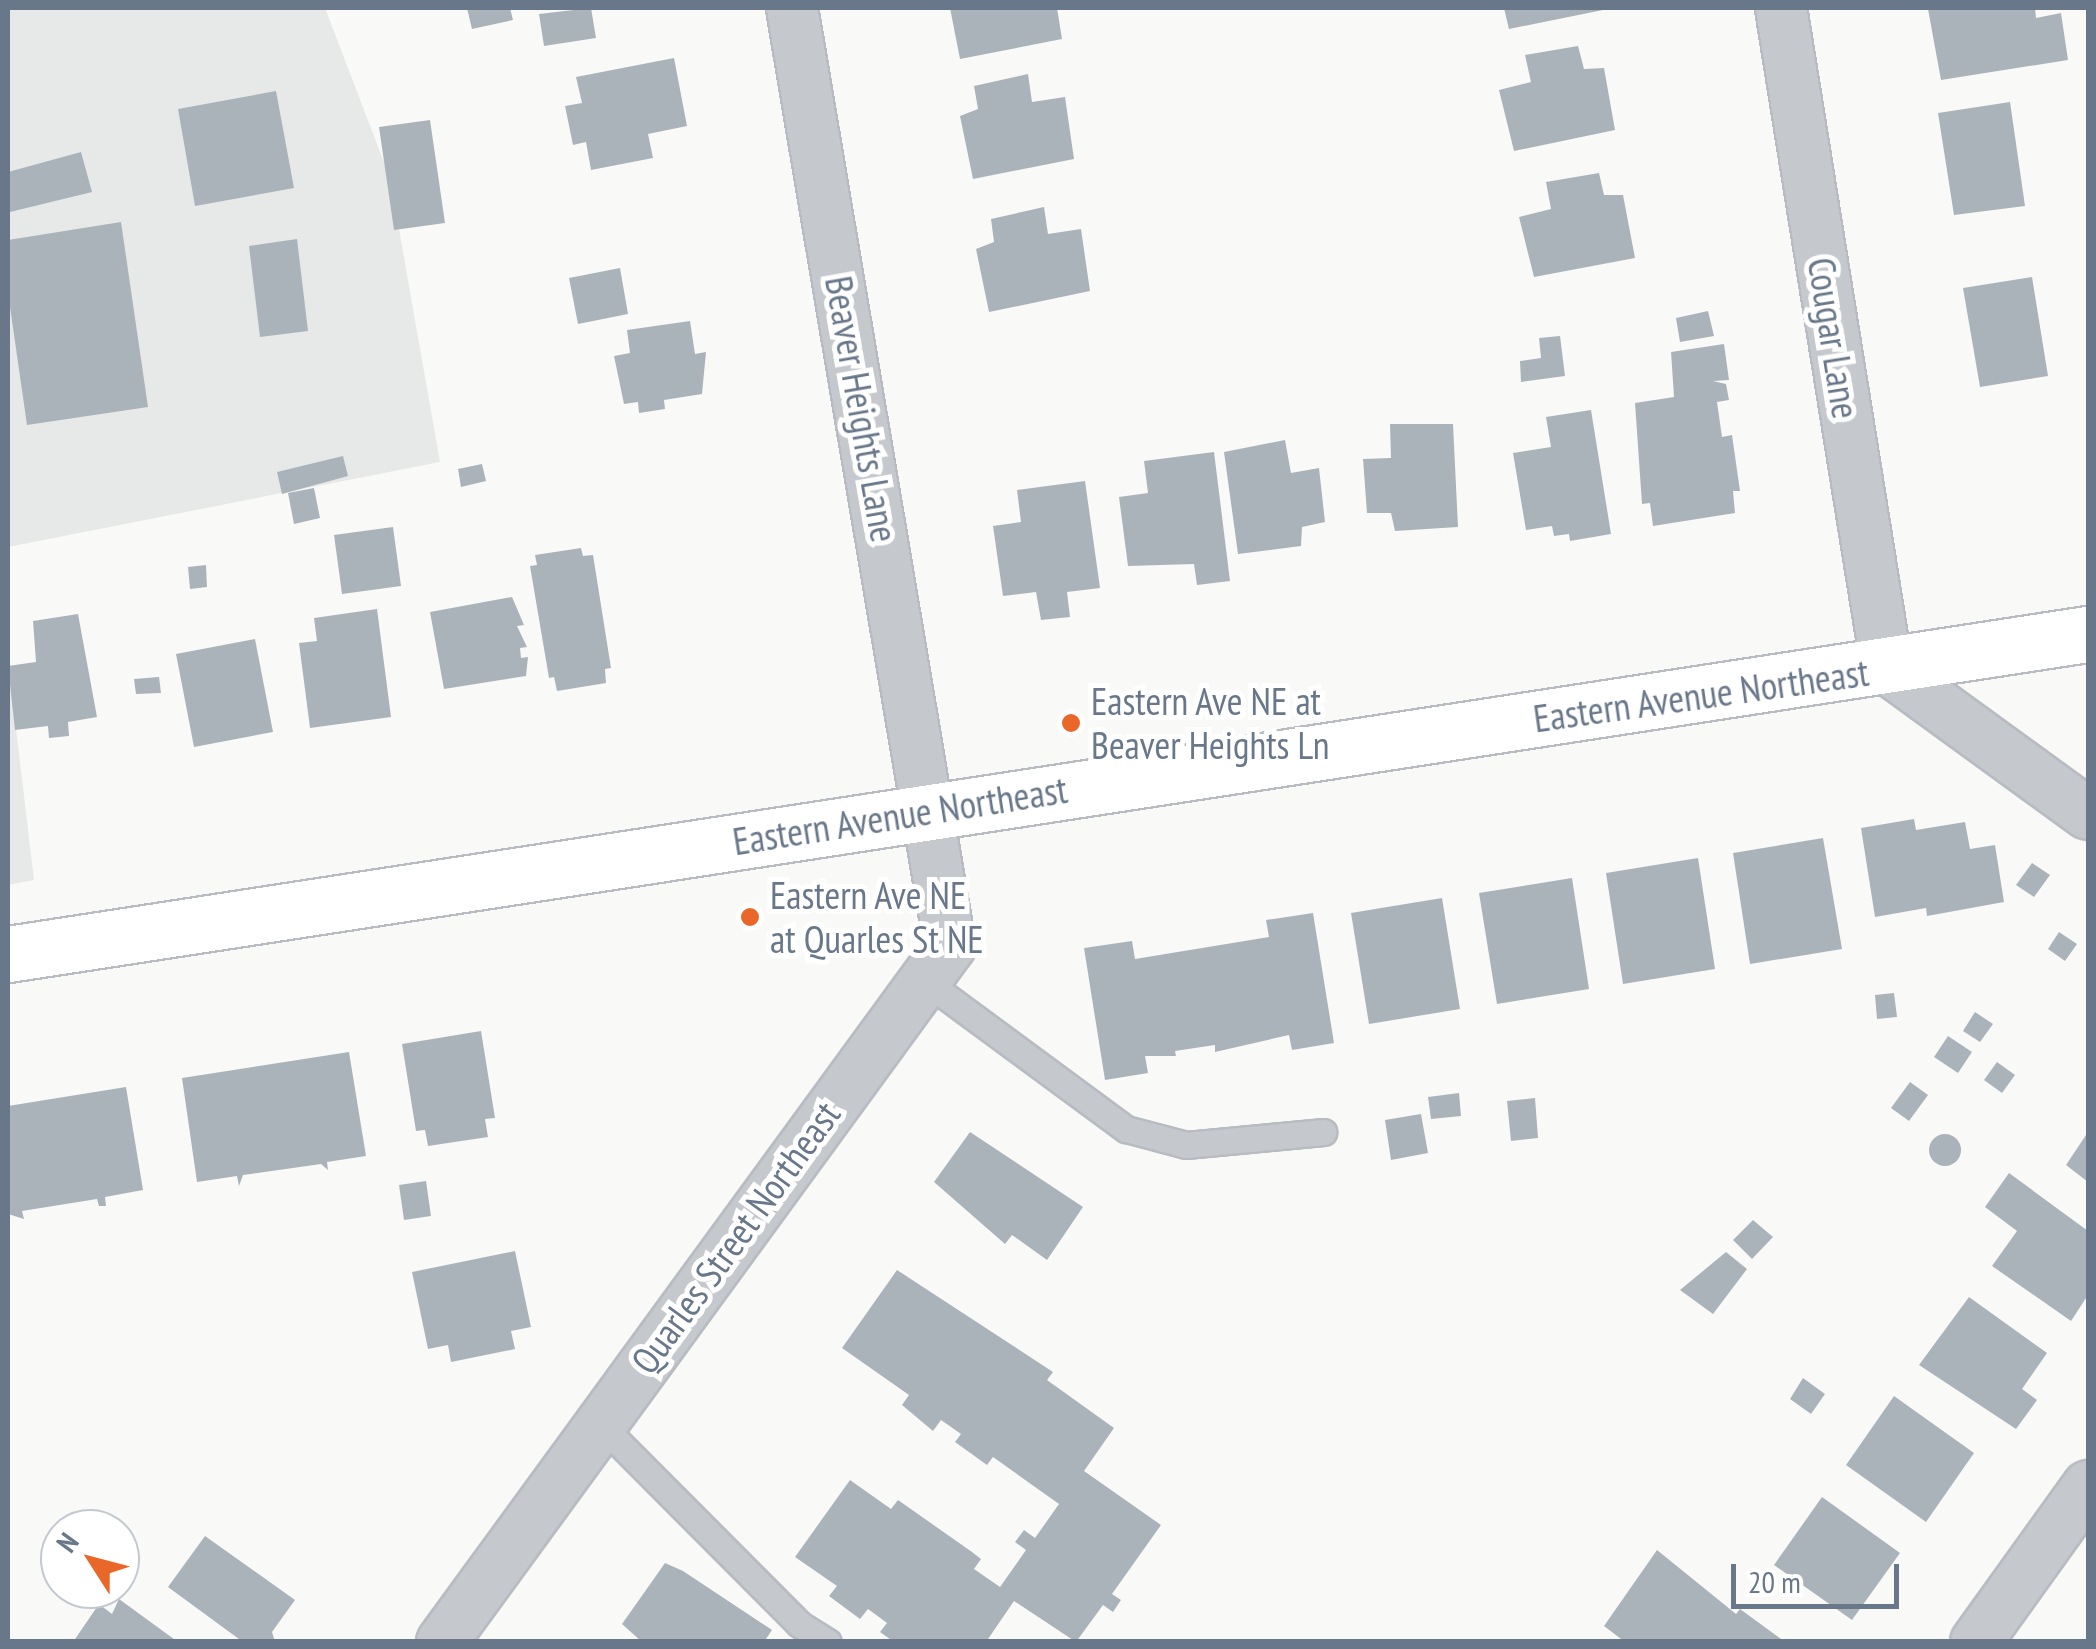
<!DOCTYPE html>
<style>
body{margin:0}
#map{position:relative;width:2096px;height:1649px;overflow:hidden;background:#f9faf7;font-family:"PT Sans Narrow",sans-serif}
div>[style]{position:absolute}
.built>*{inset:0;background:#e7e9e8}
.building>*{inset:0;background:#abb3ba}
.round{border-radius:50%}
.roads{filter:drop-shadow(2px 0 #b8bcc2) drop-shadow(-2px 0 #b8bcc2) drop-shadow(0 2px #b8bcc2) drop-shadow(0 -2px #b8bcc2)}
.service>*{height:25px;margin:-12.5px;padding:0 12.5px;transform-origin:12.5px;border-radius:12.5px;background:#c5c9cd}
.minor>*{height:50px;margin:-25px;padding:0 25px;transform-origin:25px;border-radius:25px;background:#c5c9cd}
.secondary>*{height:55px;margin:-27.5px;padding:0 27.5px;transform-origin:27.5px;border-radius:27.5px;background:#fff}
.dots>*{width:28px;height:28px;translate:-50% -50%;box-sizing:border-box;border:5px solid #fff;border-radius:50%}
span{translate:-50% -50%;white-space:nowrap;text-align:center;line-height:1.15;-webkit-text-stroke:10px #fff;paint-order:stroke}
.street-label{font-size:38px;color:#687789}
.poi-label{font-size:38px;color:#687789}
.left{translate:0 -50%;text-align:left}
.frame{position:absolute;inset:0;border:10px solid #687789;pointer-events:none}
.north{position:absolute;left:40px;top:1509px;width:100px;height:100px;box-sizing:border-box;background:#fff;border:2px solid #c3c9d0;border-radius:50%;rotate:306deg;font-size:28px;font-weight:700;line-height:40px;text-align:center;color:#687789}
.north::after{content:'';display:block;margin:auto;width:35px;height:45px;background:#e96728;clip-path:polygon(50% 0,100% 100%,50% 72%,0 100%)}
.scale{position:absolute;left:1731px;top:1564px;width:168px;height:45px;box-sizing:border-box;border:5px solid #687789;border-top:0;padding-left:12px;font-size:30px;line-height:35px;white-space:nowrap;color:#687789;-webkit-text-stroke:8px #fff;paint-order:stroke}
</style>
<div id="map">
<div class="built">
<i style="clip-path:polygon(8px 8px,325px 8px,390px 178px,440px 462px,8px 547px)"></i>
<i style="clip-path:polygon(8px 661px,34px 880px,8px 885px)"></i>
</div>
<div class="building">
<i style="clip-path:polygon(467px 8px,510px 8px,513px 20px,472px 29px)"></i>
<i style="clip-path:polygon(591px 8px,596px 38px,544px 46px,539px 14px)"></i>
<i style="clip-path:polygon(950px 8px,1057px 8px,1062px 39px,960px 59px)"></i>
<i style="clip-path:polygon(1504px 8px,1608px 8px,1608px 9px,1509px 29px)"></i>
<i style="clip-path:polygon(2035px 8px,2036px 18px,2061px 13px,2068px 60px,1941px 80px,1928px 9px)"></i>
<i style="clip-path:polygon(1578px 46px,1584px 69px,1604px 68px,1615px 130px,1514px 151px,1499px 90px,1531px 82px,1525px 55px)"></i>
<i style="clip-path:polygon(674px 58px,687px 126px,648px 134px,653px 158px,591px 170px,586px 142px,573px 145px,565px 106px,582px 103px,576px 77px)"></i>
<i style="clip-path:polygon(1028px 74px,1032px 102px,1065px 97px,1074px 159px,973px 179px,960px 116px,978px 109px,974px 86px)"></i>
<i style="clip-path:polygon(276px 91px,294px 188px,195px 206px,178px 109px)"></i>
<i style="clip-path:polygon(2010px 102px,2025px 206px,1954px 215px,1938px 113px)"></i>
<i style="clip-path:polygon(430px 120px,445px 223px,394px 230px,379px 127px)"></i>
<i style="clip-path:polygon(81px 152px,92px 192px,10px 212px,8px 172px)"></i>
<i style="clip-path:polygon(1599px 173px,1604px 195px,1623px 195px,1635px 258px,1534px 277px,1519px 217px,1551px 209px,1546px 182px)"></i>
<i style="clip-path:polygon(1044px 207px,1048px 234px,1081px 229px,1090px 291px,989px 312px,976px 249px,994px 242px,991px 219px)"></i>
<i style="clip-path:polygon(121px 222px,148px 407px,27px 425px,8px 293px,8px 240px)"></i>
<i style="clip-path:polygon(297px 239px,308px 331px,260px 337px,249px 246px)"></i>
<i style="clip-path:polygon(620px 268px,628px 314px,578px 324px,569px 278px)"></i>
<i style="clip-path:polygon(2032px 277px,2048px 376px,1980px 387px,1963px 288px)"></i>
<i style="clip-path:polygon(1708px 311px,1714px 336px,1680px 342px,1676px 318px)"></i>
<i style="clip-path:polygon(690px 321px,695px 354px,706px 352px,702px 394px,664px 400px,665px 409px,639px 413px,638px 402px,624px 404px,614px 356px,630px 353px,627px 330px)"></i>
<i style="clip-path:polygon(1560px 336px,1565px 376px,1521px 382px,1520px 361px,1541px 358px,1539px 338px)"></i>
<i style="clip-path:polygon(1724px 344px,1729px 380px,1713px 381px,1726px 384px,1729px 400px,1717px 402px,1722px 437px,1732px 435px,1740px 491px,1733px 491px,1735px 513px,1653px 526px,1650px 503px,1642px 504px,1635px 403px,1674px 397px,1671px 352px)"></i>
<i style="clip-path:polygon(1591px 410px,1611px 534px,1570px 541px,1569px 534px,1554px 536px,1552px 526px,1526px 530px,1513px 453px,1551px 447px,1546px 417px)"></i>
<i style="clip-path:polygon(1390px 424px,1453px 424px,1458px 527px,1395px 531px,1391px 513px,1367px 513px,1363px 459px,1391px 458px)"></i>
<i style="clip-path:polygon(1285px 440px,1291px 473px,1319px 468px,1325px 522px,1302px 527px,1301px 546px,1238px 554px,1224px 452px)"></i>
<i style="clip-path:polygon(1214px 452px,1230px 581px,1197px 585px,1194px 564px,1128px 566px,1119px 497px,1148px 493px,1144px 461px)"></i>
<i style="clip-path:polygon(343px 456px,348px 476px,282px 494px,277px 472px)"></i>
<i style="clip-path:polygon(482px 464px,486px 481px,461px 487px,458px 469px)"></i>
<i style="clip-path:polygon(1085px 481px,1100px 588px,1067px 592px,1070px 617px,1041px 620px,1036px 592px,1003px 596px,993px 526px,1021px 522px,1017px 490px)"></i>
<i style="clip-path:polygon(314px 488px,320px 518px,294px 524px,288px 493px)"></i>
<i style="clip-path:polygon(393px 527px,401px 586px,342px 594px,334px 535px)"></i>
<i style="clip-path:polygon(581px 548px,583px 556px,593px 555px,611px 668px,605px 669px,606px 683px,557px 691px,554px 677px,549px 678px,530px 566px,537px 565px,535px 555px)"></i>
<i style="clip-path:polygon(206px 565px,207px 587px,190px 589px,188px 567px)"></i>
<i style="clip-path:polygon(512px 597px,524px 625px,517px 626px,527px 647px,520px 648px,521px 658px,528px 657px,526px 676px,444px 689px,430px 612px)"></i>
<i style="clip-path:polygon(377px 609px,391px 717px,310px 728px,299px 643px,317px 641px,314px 618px)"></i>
<i style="clip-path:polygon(78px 614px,97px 717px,68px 722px,69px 736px,49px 738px,48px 726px,15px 730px,8px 666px,36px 662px,33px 621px)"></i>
<i style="clip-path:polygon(255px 639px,273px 732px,194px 747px,176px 654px)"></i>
<i style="clip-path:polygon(159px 677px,161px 693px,136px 694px,134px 679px)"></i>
<i style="clip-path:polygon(1914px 819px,1916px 830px,1965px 822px,1970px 849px,1995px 845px,2004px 902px,1927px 916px,1926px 908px,1875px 917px,1861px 828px)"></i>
<i style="clip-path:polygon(1823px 838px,1842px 949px,1750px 964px,1733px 853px)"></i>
<i style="clip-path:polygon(1698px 858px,1715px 969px,1623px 984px,1606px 873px)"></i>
<i style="clip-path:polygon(2032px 863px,2050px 875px,2034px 897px,2016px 885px)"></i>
<i style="clip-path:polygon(1572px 878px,1589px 989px,1497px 1004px,1479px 893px)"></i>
<i style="clip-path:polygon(1442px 898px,1460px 1009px,1369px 1024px,1351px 913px)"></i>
<i style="clip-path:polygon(1313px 913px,1334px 1043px,1292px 1050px,1289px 1035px,1215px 1052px,1215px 1045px,1175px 1051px,1176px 1056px,1145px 1056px,1148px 1073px,1105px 1080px,1084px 948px,1132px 941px,1135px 959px,1269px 937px,1266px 920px)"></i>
<i style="clip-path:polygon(2059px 932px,2077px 944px,2065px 961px,2048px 949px)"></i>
<i style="clip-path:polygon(1894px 993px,1897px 1017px,1877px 1019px,1875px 995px)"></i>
<i style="clip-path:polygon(1975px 1012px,1993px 1024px,1980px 1042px,1963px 1031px)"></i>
<i style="clip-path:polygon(481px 1031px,495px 1118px,485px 1119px,488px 1137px,428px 1146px,425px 1130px,416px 1131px,402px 1044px)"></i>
<i style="clip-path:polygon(1948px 1036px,1972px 1052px,1958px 1073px,1934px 1057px)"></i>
<i style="clip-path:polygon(349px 1052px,366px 1156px,327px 1162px,328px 1170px,321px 1164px,243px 1175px,239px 1186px,237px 1176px,197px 1182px,182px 1078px)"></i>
<i style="clip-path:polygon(1997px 1062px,2015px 1075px,2002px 1093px,1984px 1080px)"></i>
<i style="clip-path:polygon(1910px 1082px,1928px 1095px,1909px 1121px,1891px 1108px)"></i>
<i style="clip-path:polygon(126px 1087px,143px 1190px,105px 1197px,106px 1206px,99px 1206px,97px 1199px,22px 1211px,24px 1219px,8px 1214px,8px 1106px)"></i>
<i style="clip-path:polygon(1459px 1093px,1461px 1116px,1431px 1119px,1428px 1097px)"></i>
<i style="clip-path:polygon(1535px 1098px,1538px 1138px,1511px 1141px,1507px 1101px)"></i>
<i style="clip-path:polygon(1421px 1114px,1428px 1153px,1391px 1160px,1385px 1120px)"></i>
<i style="clip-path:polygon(970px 1132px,1083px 1207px,1047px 1260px,1012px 1235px,1005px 1244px,934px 1182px)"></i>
<i style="clip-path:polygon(2088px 1132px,2088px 1182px,2066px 1165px)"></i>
<i class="round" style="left:1929px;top:1134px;width:32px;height:32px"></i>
<i style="clip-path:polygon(2009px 1173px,2088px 1231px,2088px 1295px,2071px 1321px,1992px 1266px,2017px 1231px,1985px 1207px)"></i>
<i style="clip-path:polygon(426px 1181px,431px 1216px,404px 1220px,399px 1185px)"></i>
<i style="clip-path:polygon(1753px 1220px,1773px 1237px,1752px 1259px,1733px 1240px)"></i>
<i style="clip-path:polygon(515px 1251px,531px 1327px,511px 1331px,515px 1349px,451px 1362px,448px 1345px,428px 1349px,412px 1272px)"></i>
<i style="clip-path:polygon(1726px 1252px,1747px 1269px,1713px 1314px,1680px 1290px)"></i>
<i style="clip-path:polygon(897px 1270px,1053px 1372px,1047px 1380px,1114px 1428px,1084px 1471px,1161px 1525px,1112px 1594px,1121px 1600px,1113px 1612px,1103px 1605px,1076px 1642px,1014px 1601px,986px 1642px,894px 1642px,880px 1632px,887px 1623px,868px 1609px,860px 1619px,829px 1596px,837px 1586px,795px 1557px,850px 1480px,891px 1509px,898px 1500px,972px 1552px,981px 1559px,974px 1569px,1000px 1587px,1026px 1550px,1015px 1542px,1024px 1530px,1035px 1538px,1059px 1504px,993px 1457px,987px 1465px,955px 1442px,961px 1434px,941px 1420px,933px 1431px,902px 1405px,909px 1395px,842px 1348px)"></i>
<i style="clip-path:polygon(1969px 1297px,2047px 1353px,2022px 1389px,2037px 1400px,2016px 1429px,1919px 1365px)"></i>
<i style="clip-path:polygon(1803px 1378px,1825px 1394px,1811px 1414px,1790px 1399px)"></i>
<i style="clip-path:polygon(1894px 1396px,1974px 1453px,1926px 1522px,1846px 1465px)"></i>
<i style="clip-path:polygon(1822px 1497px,1900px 1553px,1852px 1620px,1774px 1565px)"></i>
<i style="clip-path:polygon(205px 1536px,295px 1600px,272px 1632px,275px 1642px,243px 1642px,168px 1587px)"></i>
<i style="clip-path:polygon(1657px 1550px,1736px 1614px,1740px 1609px,1785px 1642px,1625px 1642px,1604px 1626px)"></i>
<i style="clip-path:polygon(665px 1563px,683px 1571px,772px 1630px,764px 1642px,642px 1642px,622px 1624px)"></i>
<i style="clip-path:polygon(119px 1599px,178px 1642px,73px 1642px,99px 1604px,112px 1614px)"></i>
</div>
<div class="roads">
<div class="service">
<i style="left:925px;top:981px;width:250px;rotate:36.4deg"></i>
<i style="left:1126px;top:1129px;width:62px;rotate:14.9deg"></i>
<i style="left:1186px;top:1145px;width:138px;rotate:-5.4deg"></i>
<i style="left:598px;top:1422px;width:285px;rotate:45.1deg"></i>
<i style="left:799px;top:1624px;width:34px;rotate:32deg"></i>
</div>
<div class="minor">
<i style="left:1781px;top:8px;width:668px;rotate:80.88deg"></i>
<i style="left:1887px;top:668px;width:248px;rotate:36deg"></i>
<i style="left:442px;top:1642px;width:862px;rotate:-53.87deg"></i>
<i style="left:950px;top:946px;width:951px;rotate:-99.56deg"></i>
<i style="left:1976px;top:1642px;width:192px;rotate:-54.3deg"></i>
</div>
<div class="secondary">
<i style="left:8px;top:954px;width:2104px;rotate:-8.75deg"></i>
</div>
</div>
<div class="dots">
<i style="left:1071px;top:723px;background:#e96728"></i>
<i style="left:750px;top:917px;background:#e96728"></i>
</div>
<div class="street-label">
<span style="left:1834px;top:338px;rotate:81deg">Cougar Lane</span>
<span style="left:862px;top:409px;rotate:80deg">Beaver Heights Lane</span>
<span style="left:1701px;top:695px;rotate:-8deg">Eastern Avenue Northeast</span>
<span style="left:900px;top:815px;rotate:-9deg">Eastern Avenue Northeast</span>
<span style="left:735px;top:1237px;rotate:-54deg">Quarles Street Northeast</span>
</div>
<div class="poi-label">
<span class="left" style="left:1091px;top:723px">Eastern Ave NE at<br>Beaver Heights Ln</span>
<span class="left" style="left:770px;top:917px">Eastern Ave NE<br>at Quarles St NE</span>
</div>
<div class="frame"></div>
<div class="north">N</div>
<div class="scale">20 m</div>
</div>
